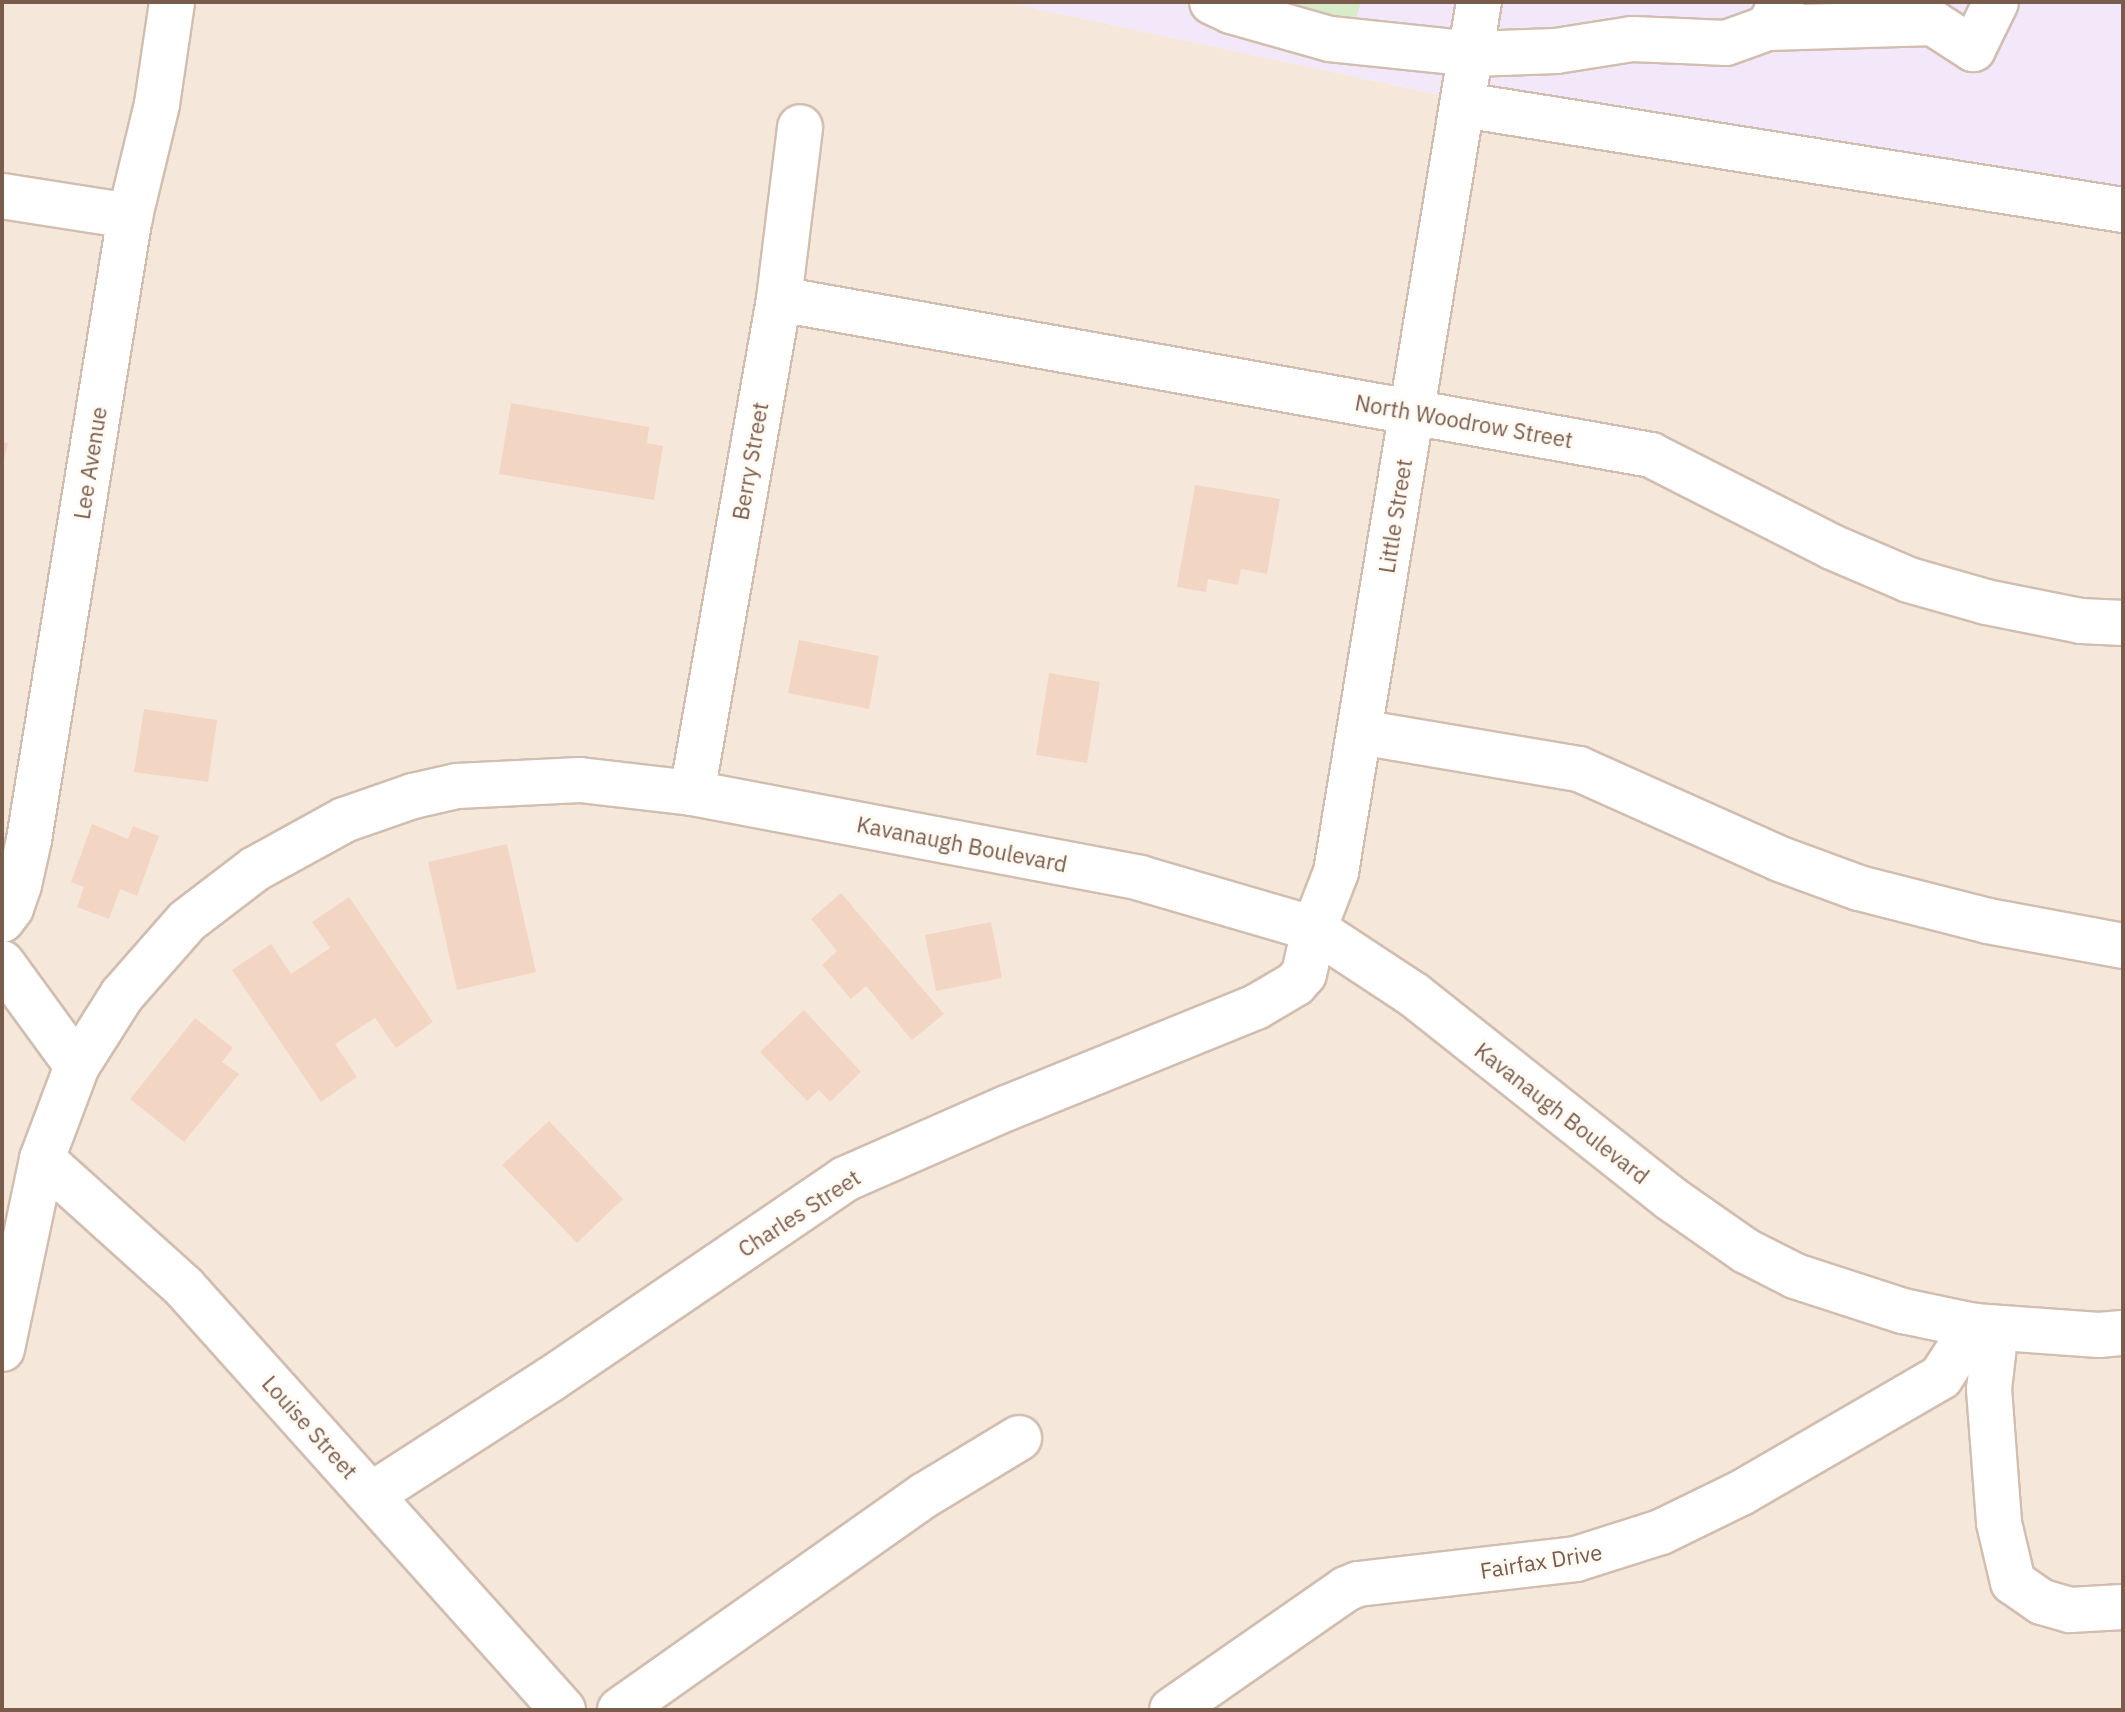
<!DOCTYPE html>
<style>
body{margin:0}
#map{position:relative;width:2125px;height:1712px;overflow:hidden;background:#fdf6ec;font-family:"IBM Plex Sans",sans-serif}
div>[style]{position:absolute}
.residential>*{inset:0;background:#f5e8da}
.education>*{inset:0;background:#f3e8fa}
.green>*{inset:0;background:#d8ecc9}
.building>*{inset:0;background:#f3d5c3}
.roads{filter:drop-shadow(2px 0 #d1beb0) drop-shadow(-2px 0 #d1beb0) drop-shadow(0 2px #d1beb0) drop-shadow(0 -2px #d1beb0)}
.minor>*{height:44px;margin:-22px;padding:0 22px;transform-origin:22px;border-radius:22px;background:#fff}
span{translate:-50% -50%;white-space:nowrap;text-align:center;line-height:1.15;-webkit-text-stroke:6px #fffaf3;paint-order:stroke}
.street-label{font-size:22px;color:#7a5c4d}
.frame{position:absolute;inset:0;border:4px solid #7a5c4d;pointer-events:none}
</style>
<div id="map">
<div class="residential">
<i style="clip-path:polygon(2px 2px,1006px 2px,1440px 95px,1441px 108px,2123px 215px,2123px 1710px,2px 1710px)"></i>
</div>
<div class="education">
<i style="clip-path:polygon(1006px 2px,2123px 2px,2123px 207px,1464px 100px)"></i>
</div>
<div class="green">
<i style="clip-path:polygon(1247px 2px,1361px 2px,1352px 31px)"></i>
</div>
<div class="building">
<i style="clip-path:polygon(511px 403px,649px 427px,647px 443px,663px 446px,654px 500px,499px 474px)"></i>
<i style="clip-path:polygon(2px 442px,8px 443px,3px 464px,2px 464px)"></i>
<i style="clip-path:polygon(1195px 485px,1280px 499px,1267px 574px,1241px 569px,1238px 585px,1208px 579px,1206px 592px,1177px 587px)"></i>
<i style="clip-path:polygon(799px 640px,879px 656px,869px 709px,788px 693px)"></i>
<i style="clip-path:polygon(1049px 673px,1100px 682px,1087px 763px,1036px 755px)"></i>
<i style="clip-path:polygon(144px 709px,217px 720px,208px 782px,134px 772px)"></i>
<i style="clip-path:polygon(92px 824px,128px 839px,133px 826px,159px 836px,137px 896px,120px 889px,109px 919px,77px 907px,84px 887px,71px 882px)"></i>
<i style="clip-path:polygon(507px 844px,536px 972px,457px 990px,428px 862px)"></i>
<i style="clip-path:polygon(841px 893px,944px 1014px,912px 1040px,866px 986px,851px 999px,822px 965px,837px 951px,811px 919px)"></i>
<i style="clip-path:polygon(349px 897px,433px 1022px,396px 1048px,375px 1018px,335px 1044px,357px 1077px,321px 1102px,232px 970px,271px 944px,291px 974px,330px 948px,312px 922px)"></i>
<i style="clip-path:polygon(991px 922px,1002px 978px,936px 991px,925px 935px)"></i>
<i style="clip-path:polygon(804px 1010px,861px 1072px,830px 1102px,819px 1090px,807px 1101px,760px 1052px)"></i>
<i style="clip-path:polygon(195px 1018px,233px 1048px,222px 1062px,239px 1074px,184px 1142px,130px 1099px)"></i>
<i style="clip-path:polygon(549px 1121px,623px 1199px,577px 1243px,502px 1165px)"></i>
</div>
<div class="roads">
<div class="minor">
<i style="left:1212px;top:2px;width:21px;rotate:25deg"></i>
<i style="left:1231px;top:11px;width:103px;rotate:15.8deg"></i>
<i style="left:1330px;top:39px;width:143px;rotate:6deg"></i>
<i style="left:1472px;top:54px;width:84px;rotate:-2deg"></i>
<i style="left:1556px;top:51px;width:77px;rotate:-9deg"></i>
<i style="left:1632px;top:39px;width:94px;rotate:2.4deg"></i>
<i style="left:1726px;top:43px;width:45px;rotate:-19.7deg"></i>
<i style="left:1768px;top:28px;width:30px;rotate:-62deg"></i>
<i style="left:1768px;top:28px;width:165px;rotate:-1.7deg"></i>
<i style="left:1933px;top:23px;width:48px;rotate:33deg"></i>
<i style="left:1973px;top:49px;width:52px;rotate:-63.9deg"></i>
<i style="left:1463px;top:105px;width:668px;rotate:9.04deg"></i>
<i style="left:2px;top:196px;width:130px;rotate:8.9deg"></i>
<i style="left:779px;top:299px;width:886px;rotate:10.14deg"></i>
<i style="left:1651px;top:455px;width:203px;rotate:26.9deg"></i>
<i style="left:1832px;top:547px;width:84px;rotate:23.2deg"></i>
<i style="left:1909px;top:580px;width:80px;rotate:15.9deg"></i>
<i style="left:1986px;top:602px;width:97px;rotate:11.3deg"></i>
<i style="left:2081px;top:621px;width:42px;rotate:2.7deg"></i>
<i style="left:1360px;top:732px;width:222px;rotate:9.6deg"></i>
<i style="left:1579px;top:769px;width:220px;rotate:24.1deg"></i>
<i style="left:1780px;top:859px;width:84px;rotate:20.2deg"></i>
<i style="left:1859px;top:888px;width:133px;rotate:14.3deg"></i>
<i style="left:1988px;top:921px;width:137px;rotate:10.5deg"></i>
<i style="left:692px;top:793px;width:502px;rotate:-80.01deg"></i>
<i style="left:779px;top:299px;width:173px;rotate:-83deg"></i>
<i style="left:2px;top:920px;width:15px;rotate:-53deg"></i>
<i style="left:11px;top:908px;width:24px;rotate:-71deg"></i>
<i style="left:19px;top:885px;width:46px;rotate:-77.5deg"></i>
<i style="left:29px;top:840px;width:632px;rotate:-80.81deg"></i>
<i style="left:130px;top:216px;width:115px;rotate:-76.4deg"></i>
<i style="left:157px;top:104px;width:103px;rotate:-81.6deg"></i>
<i style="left:2px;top:963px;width:127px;rotate:53.9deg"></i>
<i style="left:42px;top:1159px;width:191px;rotate:42deg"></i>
<i style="left:184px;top:1287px;width:568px;rotate:48.14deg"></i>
<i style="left:1996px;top:1328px;width:61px;rotate:96.5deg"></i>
<i style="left:1989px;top:1389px;width:134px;rotate:85.7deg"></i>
<i style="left:1999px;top:1523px;width:61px;rotate:76.7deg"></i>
<i style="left:2013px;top:1582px;width:35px;rotate:35deg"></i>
<i style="left:2042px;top:1602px;width:29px;rotate:16deg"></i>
<i style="left:2070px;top:1610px;width:53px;rotate:-3.2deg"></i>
<i style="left:2px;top:1349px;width:194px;rotate:-78.1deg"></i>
<i style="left:42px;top:1159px;width:99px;rotate:-69.4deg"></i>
<i style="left:77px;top:1066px;width:84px;rotate:-57.6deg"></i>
<i style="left:122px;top:995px;width:98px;rotate:-48.7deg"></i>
<i style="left:187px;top:921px;width:86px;rotate:-37.4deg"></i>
<i style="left:255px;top:869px;width:102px;rotate:-28.8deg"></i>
<i style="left:344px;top:820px;width:73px;rotate:-19.2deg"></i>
<i style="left:413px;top:796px;width:45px;rotate:-12.8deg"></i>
<i style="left:457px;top:786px;width:123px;rotate:-2.8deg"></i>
<i style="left:580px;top:780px;width:113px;rotate:6.6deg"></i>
<i style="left:692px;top:793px;width:456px;rotate:10.7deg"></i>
<i style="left:1140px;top:878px;width:181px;rotate:16.3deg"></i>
<i style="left:1314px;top:929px;width:120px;rotate:33.4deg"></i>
<i style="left:1414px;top:995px;width:327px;rotate:38.4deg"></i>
<i style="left:1670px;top:1198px;width:93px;rotate:34.9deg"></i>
<i style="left:1746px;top:1251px;width:55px;rotate:27deg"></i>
<i style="left:1795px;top:1276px;width:114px;rotate:18deg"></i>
<i style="left:1903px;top:1311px;width:73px;rotate:11.9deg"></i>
<i style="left:1974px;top:1326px;width:125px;rotate:4.1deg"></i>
<i style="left:2099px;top:1335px;width:24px;rotate:-5deg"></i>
<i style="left:371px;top:1495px;width:214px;rotate:-32.8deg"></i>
<i style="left:551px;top:1379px;width:356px;rotate:-34.2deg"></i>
<i style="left:845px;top:1179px;width:177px;rotate:-23.7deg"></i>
<i style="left:1007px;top:1108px;width:269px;rotate:-22.1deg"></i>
<i style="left:1256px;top:1007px;width:45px;rotate:-30.5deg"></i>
<i style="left:1295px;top:984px;width:13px;rotate:-48deg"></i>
<i style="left:1304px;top:974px;width:46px;rotate:-77.5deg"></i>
<i style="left:1314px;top:929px;width:61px;rotate:-68.9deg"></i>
<i style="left:1336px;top:872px;width:882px;rotate:-80.67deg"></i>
<i style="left:620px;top:1710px;width:373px;rotate:-35.2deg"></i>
<i style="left:925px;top:1495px;width:110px;rotate:-31.2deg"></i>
<i style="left:1172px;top:1710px;width:212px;rotate:-34.8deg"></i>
<i style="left:1346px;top:1589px;width:13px;rotate:-23deg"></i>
<i style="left:1358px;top:1584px;width:219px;rotate:-6.5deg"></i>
<i style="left:1576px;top:1559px;width:89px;rotate:-17.6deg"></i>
<i style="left:1661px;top:1532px;width:89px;rotate:-26deg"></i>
<i style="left:1741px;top:1493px;width:231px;rotate:-30.1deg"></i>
<i style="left:1941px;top:1377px;width:61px;rotate:-57.1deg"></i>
</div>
</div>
<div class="street-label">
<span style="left:1464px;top:421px;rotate:10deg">North Woodrow Street</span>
<span style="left:750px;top:461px;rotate:-80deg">Berry Street</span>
<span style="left:90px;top:463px;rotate:-81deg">Lee Avenue</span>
<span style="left:1395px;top:516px;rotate:-81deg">Little Street</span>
<span style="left:962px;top:844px;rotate:11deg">Kavanaugh Boulevard</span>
<span style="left:1562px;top:1113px;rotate:38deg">Kavanaugh Boulevard</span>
<span style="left:799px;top:1213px;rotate:-33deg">Charles Street</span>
<span style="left:310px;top:1427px;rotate:48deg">Louise Street</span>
<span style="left:1541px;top:1561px;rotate:-9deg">Fairfax Drive</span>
</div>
<div class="frame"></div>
</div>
